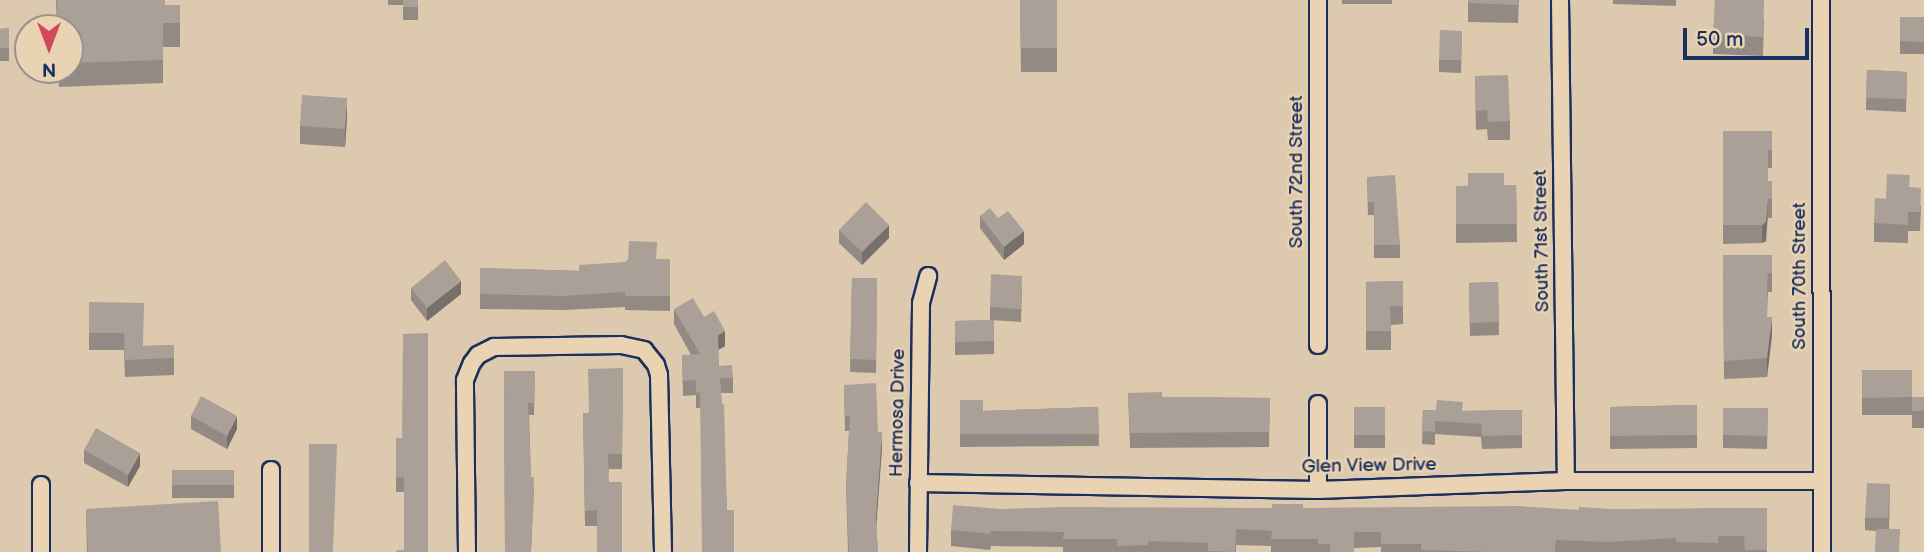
<!DOCTYPE html>
<style>
body{margin:0}
#map{position:relative;width:1924px;height:552px;overflow:hidden;background:#ddc9ad;font-family:"Balsamiq Sans",sans-serif}
div>[style]{position:absolute}
.roads{filter:drop-shadow(2px 0 #1b2f5e) drop-shadow(-2px 0 #1b2f5e) drop-shadow(0 2px #1b2f5e) drop-shadow(0 -2px #1b2f5e)}
.street>*{height:16px;margin:-8px;padding:0 8px;transform-origin:8px;border-radius:8px;background:#e9d3b2}
.wall>*{inset:0;background:#928a83}
.shaded-wall>*{inset:0;background:#77706a}
.building>*{inset:0;background:#aaa098}
span{translate:-50% -50%;white-space:nowrap;text-align:center;line-height:1.15;-webkit-text-stroke:5px #e9d3b2;paint-order:stroke}
.street-label{font-size:19px;color:#1b2f5e}
.north{position:absolute;left:14px;top:14px;width:70px;height:70px;box-sizing:border-box;background:#e9d3b2;border:2px solid #979190;border-radius:50%;rotate:180deg;font-size:19px;font-weight:700;line-height:28px;text-align:center;color:#1b2f5e}
.north::after{content:'';display:block;margin:auto;width:24px;height:32px;background:#d1495b;clip-path:polygon(50% 0,100% 100%,50% 72%,0 100%)}
.scale{position:absolute;left:1683px;top:28px;width:126px;height:32px;box-sizing:border-box;border:4px solid #1b2f5e;border-top:0;padding-left:9px;font-size:21px;line-height:24px;white-space:nowrap;color:#1b2f5e;-webkit-text-stroke:5px #e9d3b2;paint-order:stroke}
</style>
<div id="map">
<div class="roads">
<div class="street">
<i style="left:1560px;top:0;width:481px;rotate:89.3deg"></i>
<i style="left:1821px;top:0;width:552px;rotate:89.9deg"></i>
<i style="left:1318px;top:345px;width:345px;rotate:-90deg"></i>
<i style="left:271px;top:470px;width:82px;rotate:90deg"></i>
<i style="left:918px;top:483px;width:400px;rotate:1deg"></i>
<i style="left:1318px;top:490px;width:248px;rotate:-2.1deg"></i>
<i style="left:1566px;top:481px;width:256px"></i>
<i style="left:1318px;top:490px;width:86px;rotate:-90deg"></i>
<i style="left:41px;top:552px;width:67px;rotate:-90deg"></i>
<i style="left:467px;top:552px;width:172px;rotate:-90.7deg"></i>
<i style="left:465px;top:380px;width:18px;rotate:-68deg"></i>
<i style="left:472px;top:363px;width:10px;rotate:-53deg"></i>
<i style="left:478px;top:355px;width:18px;rotate:-27deg"></i>
<i style="left:494px;top:347px;width:127px;rotate:-0.9deg"></i>
<i style="left:621px;top:345px;width:24px;rotate:12deg"></i>
<i style="left:644px;top:350px;width:19px;rotate:51deg"></i>
<i style="left:656px;top:365px;width:10px;rotate:73deg"></i>
<i style="left:659px;top:375px;width:177px;rotate:88.7deg"></i>
<i style="left:918px;top:552px;width:249px;rotate:-89.3deg"></i>
<i style="left:921px;top:303px;width:28px;rotate:-75deg"></i>
</div>
</div>
<div class="wall">
<i style="clip-path:polygon(56px 0,165px 0,165px 5px,180px 5px,180px 47px,163px 47px,163px 83px,59px 87px,58px 70px,70px 70px,70px 28px,57px 28px)"></i>
<i style="clip-path:polygon(388px 0,418px 0,418px 20px,403px 20px,403px 5px,388px 5px)"></i>
<i style="clip-path:polygon(1020px 0,1057px 0,1057px 72px,1021px 72px)"></i>
<i style="clip-path:polygon(1342px 0,1392px 0,1392px 4px,1342px 4px)"></i>
<i style="clip-path:polygon(1468px 0,1519px 0,1518px 23px,1468px 22px)"></i>
<i style="clip-path:polygon(1613px 0,1676px 0,1676px 6px,1613px 4px)"></i>
<i style="clip-path:polygon(1900px 17px,1924px 17px,1924px 54px,1900px 54px)"></i>
<i style="clip-path:polygon(1764px 18px,1763px 56px,1713px 54px,1713px 35px)"></i>
<i style="clip-path:polygon(9px 28px,9px 61px,0 61px,0 29px)"></i>
<i style="clip-path:polygon(1462px 31px,1461px 73px,1439px 72px,1439px 60px)"></i>
<i style="clip-path:polygon(1867px 70px,1907px 72px,1906px 112px,1866px 110px)"></i>
<i style="clip-path:polygon(1475px 76px,1510px 121px,1510px 140px,1488px 140px,1487px 129px,1476px 130px)"></i>
<i style="clip-path:polygon(347px 117px,345px 147px,300px 144px,300px 126px)"></i>
<i style="clip-path:polygon(1723px 131px,1772px 131px,1772px 168px,1768px 168px,1768px 181px,1772px 181px,1772px 218px,1768px 218px,1766px 241px,1762px 243px,1723px 244px)"></i>
<i style="clip-path:polygon(1367px 177px,1400px 245px,1400px 258px,1374px 258px,1374px 215px,1368px 215px)"></i>
<i style="clip-path:polygon(1516px 185px,1517px 242px,1456px 243px,1456px 186px)"></i>
<i style="clip-path:polygon(1910px 187px,1921px 206px,1920px 231px,1908px 231px,1908px 243px,1874px 242px,1874px 223px,1886px 199px)"></i>
<i style="clip-path:polygon(980px 216px,998px 218px,1024px 244px,1004px 260px,980px 228px)"></i>
<i style="clip-path:polygon(839px 230px,889px 238px,862px 265px,839px 243px)"></i>
<i style="clip-path:polygon(1723px 255px,1772px 255px,1772px 292px,1768px 292px,1767px 317px,1772px 335px,1767px 377px,1724px 379px)"></i>
<i style="clip-path:polygon(657px 259px,670px 259px,670px 311px,625px 310px,625px 307px,564px 310px,480px 309px,480px 268px,579px 271px,625px 262px)"></i>
<i style="clip-path:polygon(852px 278px,877px 278px,876px 373px,850px 372px)"></i>
<i style="clip-path:polygon(1403px 281px,1403px 324px,1391px 325px,1391px 350px,1366px 350px,1366px 282px)"></i>
<i style="clip-path:polygon(1498px 282px,1499px 335px,1470px 336px,1469px 283px)"></i>
<i style="clip-path:polygon(411px 288px,461px 294px,427px 321px,411px 300px)"></i>
<i style="clip-path:polygon(1022px 288px,1021px 322px,990px 320px,990px 307px)"></i>
<i style="clip-path:polygon(89px 302px,143px 346px,174px 345px,174px 375px,125px 377px,124px 350px,89px 350px)"></i>
<i style="clip-path:polygon(674px 309px,704px 317px,725px 346px,718px 350px,719px 366px,733px 378px,733px 393px,721px 393px,727px 510px,734px 552px,700px 408px,696px 408px,696px 395px,683px 396px,682px 355px,691px 355px,674px 324px)"></i>
<i style="clip-path:polygon(994px 320px,994px 354px,955px 355px,955px 321px)"></i>
<i style="clip-path:polygon(428px 333px,404px 550px,404px 492px,396px 492px,396px 438px,402px 438px)"></i>
<i style="clip-path:polygon(623px 368px,622px 469px,609px 469px,597px 526px,585px 526px,583px 413px,588px 413px)"></i>
<i style="clip-path:polygon(1862px 370px,1912px 397px,1924px 397px,1924px 428px,1912px 428px,1912px 415px,1862px 415px)"></i>
<i style="clip-path:polygon(504px 371px,535px 371px,534px 415px,529px 415px,531px 477px,534px 490px,531px 552px,505px 552px)"></i>
<i style="clip-path:polygon(844px 385px,878px 432px,882px 447px,876px 525px,878px 552px,848px 552px,846px 486px,849px 431px,845px 431px)"></i>
<i style="clip-path:polygon(1128px 393px,1162px 397px,1270px 398px,1269px 447px,1130px 448px)"></i>
<i style="clip-path:polygon(960px 400px,983px 411px,1098px 407px,1099px 446px,960px 447px)"></i>
<i style="clip-path:polygon(1697px 405px,1697px 448px,1610px 449px,1610px 407px)"></i>
<i style="clip-path:polygon(1354px 407px,1385px 407px,1385px 448px,1354px 448px)"></i>
<i style="clip-path:polygon(1723px 408px,1768px 408px,1767px 449px,1723px 448px)"></i>
<i style="clip-path:polygon(1423px 410px,1463px 411px,1522px 410px,1522px 448px,1482px 449px,1481px 437px,1435px 434px,1435px 445px,1422px 444px)"></i>
<i style="clip-path:polygon(191px 416px,237px 429px,227px 449px,191px 429px)"></i>
<i style="clip-path:polygon(84px 450px,140px 466px,128px 487px,84px 463px)"></i>
<i style="clip-path:polygon(172px 470px,234px 470px,234px 498px,172px 498px)"></i>
<i style="clip-path:polygon(1890px 484px,1889px 529px,1876px 531px,1865px 530px,1865px 518px)"></i>
<i style="clip-path:polygon(1272px 508px,1303px 508px,1579px 510px,1767px 508px,1767px 552px,1381px 552px,1381px 547px,1354px 548px,1354px 552px,1271px 552px,1271px 546px,1236px 545px,1236px 552px,1063px 552px,1063px 547px,991px 546px,990px 550px,951px 546px,951px 530px,1002px 509px)"></i>
<i style="clip-path:polygon(86px 509px,221px 552px,87px 552px)"></i>
</div>
<div class="shaded-wall">
<i style="clip-path:polygon(347px 98px,347px 117px,345px 147px,345px 129px)"></i>
<i style="clip-path:polygon(1768px 199px,1766px 241px,1762px 243px,1762px 225px)"></i>
<i style="clip-path:polygon(889px 225px,889px 238px,862px 265px,862px 252px)"></i>
<i style="clip-path:polygon(1024px 231px,1024px 244px,1004px 260px,1004px 247px)"></i>
<i style="clip-path:polygon(461px 281px,461px 294px,427px 321px,427px 308px)"></i>
<i style="clip-path:polygon(1772px 317px,1772px 335px,1767px 377px,1767px 358px)"></i>
<i style="clip-path:polygon(725px 331px,725px 346px,718px 350px,718px 335px)"></i>
<i style="clip-path:polygon(237px 416px,237px 429px,227px 449px,227px 436px)"></i>
<i style="clip-path:polygon(882px 432px,882px 447px,876px 531px,876px 517px)"></i>
<i style="clip-path:polygon(140px 453px,140px 466px,128px 487px,128px 475px)"></i>
</div>
<div class="building">
<i style="clip-path:polygon(57px 0,165px 0,165px 5px,180px 5px,180px 23px,163px 23px,163px 60px,70px 63px,70px 28px,58px 28px)"></i>
<i style="clip-path:polygon(403px 0,418px 0,418px 7px,403px 7px)"></i>
<i style="clip-path:polygon(1020px 0,1057px 0,1057px 48px,1021px 48px)"></i>
<i style="clip-path:polygon(1468px 0,1518px 0,1518px 5px,1468px 3px)"></i>
<i style="clip-path:polygon(1715px 0,1764px 0,1763px 37px,1713px 35px)"></i>
<i style="clip-path:polygon(1900px 17px,1924px 17px,1924px 42px,1900px 41px)"></i>
<i style="clip-path:polygon(9px 28px,9px 48px,0 48px,0 29px)"></i>
<i style="clip-path:polygon(1440px 30px,1462px 31px,1461px 60px,1439px 60px)"></i>
<i style="clip-path:polygon(1867px 70px,1907px 72px,1906px 99px,1866px 98px)"></i>
<i style="clip-path:polygon(1508px 75px,1510px 121px,1488px 122px,1487px 110px,1476px 111px,1475px 76px)"></i>
<i style="clip-path:polygon(302px 95px,347px 98px,345px 129px,300px 126px)"></i>
<i style="clip-path:polygon(1723px 131px,1772px 131px,1772px 150px,1768px 150px,1768px 181px,1772px 181px,1772px 199px,1768px 199px,1766px 222px,1762px 225px,1723px 225px)"></i>
<i style="clip-path:polygon(1468px 173px,1504px 173px,1504px 185px,1516px 185px,1517px 224px,1456px 224px,1456px 186px,1468px 186px)"></i>
<i style="clip-path:polygon(1887px 174px,1910px 175px,1909px 187px,1921px 188px,1920px 212px,1908px 212px,1908px 225px,1874px 223px,1875px 198px,1886px 199px)"></i>
<i style="clip-path:polygon(1395px 175px,1400px 245px,1374px 245px,1374px 202px,1368px 202px,1367px 177px)"></i>
<i style="clip-path:polygon(866px 202px,889px 225px,862px 252px,839px 230px)"></i>
<i style="clip-path:polygon(990px 208px,998px 218px,1008px 211px,1024px 231px,1004px 247px,980px 216px)"></i>
<i style="clip-path:polygon(629px 241px,657px 242px,656px 259px,670px 259px,670px 296px,625px 296px,625px 292px,564px 296px,480px 294px,480px 268px,579px 271px,579px 265px,625px 262px,628px 259px)"></i>
<i style="clip-path:polygon(1723px 255px,1772px 255px,1772px 273px,1768px 273px,1767px 286px,1767px 317px,1772px 317px,1767px 358px,1724px 361px)"></i>
<i style="clip-path:polygon(445px 260px,461px 281px,427px 308px,411px 288px)"></i>
<i style="clip-path:polygon(991px 274px,1022px 276px,1021px 309px,990px 307px)"></i>
<i style="clip-path:polygon(852px 278px,877px 278px,876px 360px,850px 359px)"></i>
<i style="clip-path:polygon(1403px 281px,1403px 306px,1390px 306px,1391px 331px,1366px 331px,1366px 282px)"></i>
<i style="clip-path:polygon(1498px 282px,1499px 322px,1470px 323px,1469px 283px)"></i>
<i style="clip-path:polygon(693px 298px,704px 317px,714px 311px,725px 331px,718px 335px,719px 366px,732px 365px,733px 378px,720px 378px,722px 404px,724px 404px,727px 510px,734px 510px,734px 552px,702px 552px,700px 392px,696px 393px,696px 380px,683px 381px,682px 355px,700px 354px,674px 309px)"></i>
<i style="clip-path:polygon(89px 302px,144px 303px,143px 346px,174px 345px,174px 358px,125px 360px,124px 333px,89px 333px)"></i>
<i style="clip-path:polygon(994px 320px,994px 341px,955px 342px,955px 321px)"></i>
<i style="clip-path:polygon(428px 333px,428px 552px,396px 552px,397px 550px,404px 550px,404px 477px,396px 477px,396px 438px,402px 438px,403px 334px)"></i>
<i style="clip-path:polygon(623px 368px,622px 454px,608px 454px,609px 482px,622px 482px,622px 552px,597px 552px,597px 510px,585px 511px,583px 413px,589px 413px,588px 369px)"></i>
<i style="clip-path:polygon(1862px 370px,1912px 370px,1912px 397px,1924px 397px,1924px 411px,1912px 411px,1912px 397px,1862px 398px)"></i>
<i style="clip-path:polygon(504px 371px,535px 371px,534px 403px,528px 403px,531px 477px,534px 477px,531px 552px,505px 552px)"></i>
<i style="clip-path:polygon(876px 383px,878px 432px,882px 432px,876px 517px,878px 552px,849px 552px,846px 486px,850px 416px,845px 416px,844px 385px)"></i>
<i style="clip-path:polygon(1162px 392px,1162px 397px,1270px 398px,1269px 432px,1130px 433px,1128px 393px)"></i>
<i style="clip-path:polygon(201px 396px,237px 416px,227px 436px,191px 416px)"></i>
<i style="clip-path:polygon(960px 400px,983px 400px,983px 411px,1098px 407px,1099px 434px,960px 434px)"></i>
<i style="clip-path:polygon(1437px 400px,1463px 402px,1462px 411px,1522px 410px,1522px 435px,1482px 436px,1481px 424px,1435px 421px,1435px 432px,1422px 431px,1423px 410px,1436px 411px,1435px 421px)"></i>
<i style="clip-path:polygon(1697px 405px,1697px 435px,1610px 436px,1610px 407px)"></i>
<i style="clip-path:polygon(1354px 407px,1385px 407px,1385px 435px,1354px 435px)"></i>
<i style="clip-path:polygon(1723px 408px,1768px 408px,1767px 436px,1723px 435px)"></i>
<i style="clip-path:polygon(96px 428px,140px 453px,128px 475px,84px 450px)"></i>
<i style="clip-path:polygon(309px 444px,337px 444px,333px 552px,309px 552px)"></i>
<i style="clip-path:polygon(172px 470px,234px 470px,234px 485px,172px 485px)"></i>
<i style="clip-path:polygon(1867px 483px,1890px 484px,1888px 518px,1865px 518px)"></i>
<i style="clip-path:polygon(218px 501px,221px 552px,88px 552px,86px 509px)"></i>
<i style="clip-path:polygon(1272px 504px,1303px 504px,1303px 508px,1517px 506px,1579px 510px,1579px 507px,1610px 509px,1767px 508px,1767px 550px,1745px 550px,1744px 536px,1718px 536px,1718px 543px,1676px 542px,1676px 538px,1609px 542px,1556px 540px,1555px 552px,1489px 552px,1421px 550px,1421px 544px,1381px 544px,1381px 532px,1354px 532px,1354px 552px,1330px 552px,1330px 544px,1318px 544px,1318px 539px,1271px 539px,1272px 531px,1236px 529px,1235px 552px,1208px 551px,1208px 543px,1148px 541px,1148px 545px,1117px 546px,1117px 539px,1063px 539px,1064px 532px,991px 531px,990px 534px,951px 530px,953px 505px,1002px 509px,1064px 507px,1272px 508px)"></i>
<i style="clip-path:polygon(1876px 529px,1900px 529px,1899px 552px,1875px 552px)"></i>
</div>
<div class="street-label">
<span style="left:1297px;top:172px;rotate:-90deg">South 72nd Street</span>
<span style="left:1542px;top:241px;rotate:-91deg">South 71st Street</span>
<span style="left:1800px;top:276px;rotate:-90deg">South 70th Street</span>
<span style="left:898px;top:413px;rotate:-89deg">Hermosa Drive</span>
<span style="left:1369px;top:466px;rotate:-1deg">Glen View Drive</span>
</div>
<div class="north">N</div>
<div class="scale">50 m</div>
</div>
